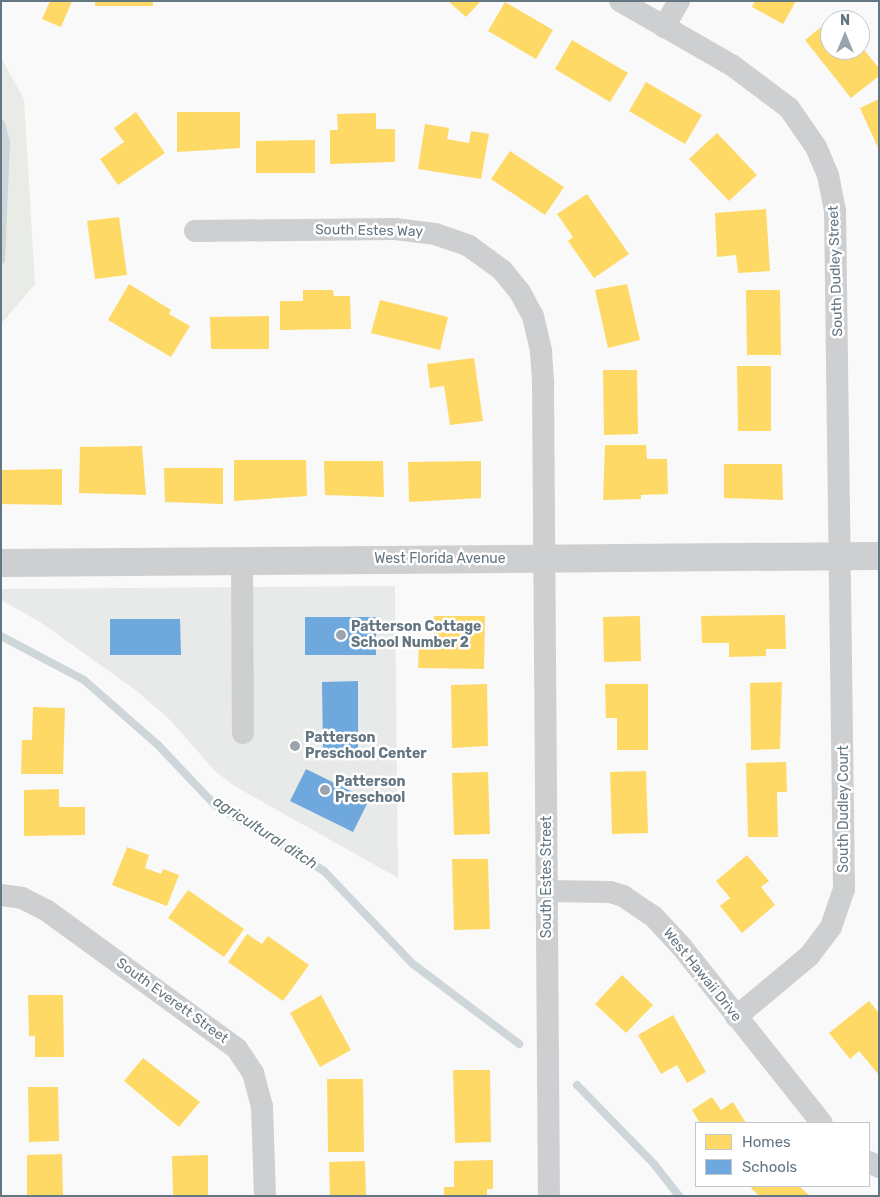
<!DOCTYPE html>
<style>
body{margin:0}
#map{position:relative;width:880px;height:1197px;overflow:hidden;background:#f9f9f9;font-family:Rubik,sans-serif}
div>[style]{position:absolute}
.built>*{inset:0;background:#e8e9e9}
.green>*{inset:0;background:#e8ebe6}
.homes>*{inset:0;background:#ffd966}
.schools>*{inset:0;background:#6fa8dc}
.stream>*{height:8px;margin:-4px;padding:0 4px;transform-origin:4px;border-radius:4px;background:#ced6d9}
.minor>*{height:22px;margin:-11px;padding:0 11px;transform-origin:11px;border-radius:11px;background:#cecfd0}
.tertiary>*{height:28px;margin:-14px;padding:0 14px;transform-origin:14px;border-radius:14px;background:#cecfd0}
.dots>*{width:14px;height:14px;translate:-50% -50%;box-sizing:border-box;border:2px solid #fff;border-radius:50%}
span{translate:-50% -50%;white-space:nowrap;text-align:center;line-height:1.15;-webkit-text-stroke:5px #fff;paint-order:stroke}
.street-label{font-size:14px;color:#657683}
.poi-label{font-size:14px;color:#657683;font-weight:700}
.left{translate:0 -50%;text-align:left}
.water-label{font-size:15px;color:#60757c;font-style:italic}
.frame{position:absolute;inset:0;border:2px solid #657683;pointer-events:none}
.legend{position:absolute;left:695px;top:1122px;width:175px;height:65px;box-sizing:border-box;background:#fff;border:1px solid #c1c8cd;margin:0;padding:6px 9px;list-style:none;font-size:15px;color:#657683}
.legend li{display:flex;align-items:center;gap:10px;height:25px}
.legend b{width:25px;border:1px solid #c1c8cd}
.north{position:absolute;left:820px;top:10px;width:50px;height:50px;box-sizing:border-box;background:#fff;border:1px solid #c1c8cd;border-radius:50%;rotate:0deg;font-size:14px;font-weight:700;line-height:20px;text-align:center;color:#657683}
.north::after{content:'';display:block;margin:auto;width:18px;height:22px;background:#99a4ac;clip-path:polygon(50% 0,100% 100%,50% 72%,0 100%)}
</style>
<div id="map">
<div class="built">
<i style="clip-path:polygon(395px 586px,398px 878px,236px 787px,215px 771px,170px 720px,138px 692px,40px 622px,1px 600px,1px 589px)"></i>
</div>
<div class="green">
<i style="clip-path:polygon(1px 58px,24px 99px,35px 284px,1px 324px)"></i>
</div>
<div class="homes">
<i style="clip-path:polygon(50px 1px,72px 1px,61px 27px,42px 19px)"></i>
<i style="clip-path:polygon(95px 1px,153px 1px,153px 6px,95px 6px)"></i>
<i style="clip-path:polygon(448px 1px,481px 1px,466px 17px)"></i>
<i style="clip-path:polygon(755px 1px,796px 1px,783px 24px,752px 7px)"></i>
<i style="clip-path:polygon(505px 2px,553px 30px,536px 59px,488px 31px)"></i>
<i style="clip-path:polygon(830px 20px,830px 50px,860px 50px,860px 45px,879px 68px,879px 76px,851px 98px,805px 40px)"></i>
<i style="clip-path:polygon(572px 40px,628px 73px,610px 102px,555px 69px)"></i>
<i style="clip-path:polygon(646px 82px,702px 115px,685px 144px,629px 111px)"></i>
<i style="clip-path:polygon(879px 99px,879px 150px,860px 108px)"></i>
<i style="clip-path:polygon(136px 112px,165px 153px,118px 185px,100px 159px,124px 142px,114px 128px)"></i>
<i style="clip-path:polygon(177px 112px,240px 112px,240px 148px,177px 152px)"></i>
<i style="clip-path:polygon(376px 113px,376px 129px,395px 129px,395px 162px,330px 164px,330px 130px,338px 130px,337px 114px)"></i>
<i style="clip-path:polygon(425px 124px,449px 128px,447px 139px,469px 143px,471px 131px,489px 134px,481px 179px,418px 169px)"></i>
<i style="clip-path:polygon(717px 133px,757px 175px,729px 201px,689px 159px)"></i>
<i style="clip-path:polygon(315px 140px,315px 173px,256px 173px,256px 141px)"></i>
<i style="clip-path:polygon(510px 151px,564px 187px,545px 215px,491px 179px)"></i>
<i style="clip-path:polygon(587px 194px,629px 254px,594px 278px,568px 241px,573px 237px,557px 214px)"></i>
<i style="clip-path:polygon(766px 209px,770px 271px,738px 273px,736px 255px,717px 257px,715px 213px)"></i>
<i style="clip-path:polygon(119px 217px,127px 275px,95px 279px,87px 221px)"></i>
<i style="clip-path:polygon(129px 284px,171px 310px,169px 314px,190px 326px,171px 357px,108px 320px)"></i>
<i style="clip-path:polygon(627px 284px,640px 340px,608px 348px,595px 290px)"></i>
<i style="clip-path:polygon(303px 290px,333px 290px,334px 296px,350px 296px,351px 329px,280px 330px,280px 301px,303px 301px)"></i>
<i style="clip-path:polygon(746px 290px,780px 290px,781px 355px,747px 355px)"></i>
<i style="clip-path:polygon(380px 300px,448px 317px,440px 350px,371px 333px)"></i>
<i style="clip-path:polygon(269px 316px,269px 349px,211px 349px,210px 317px)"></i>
<i style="clip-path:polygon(474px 358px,483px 421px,450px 425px,444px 386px,430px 388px,427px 364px)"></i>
<i style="clip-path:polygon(737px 366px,771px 366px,771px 431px,738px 431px)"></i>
<i style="clip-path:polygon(603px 370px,637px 370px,638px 434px,604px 435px)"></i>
<i style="clip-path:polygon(605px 445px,646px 445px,647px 459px,667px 459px,668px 494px,641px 495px,641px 499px,603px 500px)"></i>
<i style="clip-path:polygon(142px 446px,146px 495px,79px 493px,80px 447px)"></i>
<i style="clip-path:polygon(234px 460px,306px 460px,307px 496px,234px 501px)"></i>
<i style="clip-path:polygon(324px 461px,383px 461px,384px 497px,325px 495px)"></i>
<i style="clip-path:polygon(481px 461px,481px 498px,409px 502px,408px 462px)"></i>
<i style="clip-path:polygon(724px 464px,782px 464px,783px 500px,724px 498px)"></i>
<i style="clip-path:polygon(164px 468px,223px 468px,223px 504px,165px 502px)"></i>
<i style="clip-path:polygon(62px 469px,62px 505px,1px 504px,1px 470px)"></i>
<i style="clip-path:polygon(785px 615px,786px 649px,766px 649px,766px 656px,729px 657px,729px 643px,702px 643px,701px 616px)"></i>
<i style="clip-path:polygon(434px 616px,485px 616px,484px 669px,418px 668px,419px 640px,434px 640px)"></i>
<i style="clip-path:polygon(640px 616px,641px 661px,604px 662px,603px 617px)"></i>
<i style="clip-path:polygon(782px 682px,780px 749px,751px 750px,750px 683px)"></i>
<i style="clip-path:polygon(487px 684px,488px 746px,452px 748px,451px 685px)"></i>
<i style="clip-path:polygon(605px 684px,648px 684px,648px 750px,617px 750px,617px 718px,606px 718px)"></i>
<i style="clip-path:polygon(33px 707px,65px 708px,63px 774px,21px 774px,22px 740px,32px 740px)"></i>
<i style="clip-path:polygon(786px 762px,787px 792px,777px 792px,778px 837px,748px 837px,746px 763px)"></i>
<i style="clip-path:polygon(646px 771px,648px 833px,612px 834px,610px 772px)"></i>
<i style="clip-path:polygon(488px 772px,490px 834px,454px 835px,452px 773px)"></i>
<i style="clip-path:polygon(59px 789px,59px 807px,85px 807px,85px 835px,24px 836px,24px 790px)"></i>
<i style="clip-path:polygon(127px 847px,149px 855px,145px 868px,161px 874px,163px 869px,179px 875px,167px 906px,112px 885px)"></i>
<i style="clip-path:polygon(747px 855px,769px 881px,761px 887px,775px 905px,742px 933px,720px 906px,730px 898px,716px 881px)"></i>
<i style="clip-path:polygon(452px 859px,488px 859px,490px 929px,454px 930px)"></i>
<i style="clip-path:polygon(188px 890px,244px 929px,224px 957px,168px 918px)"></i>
<i style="clip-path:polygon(247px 934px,262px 944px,268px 936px,309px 965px,283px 1001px,228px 962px)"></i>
<i style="clip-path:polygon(622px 975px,653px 1005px,626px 1033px,595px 1004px)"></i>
<i style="clip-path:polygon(28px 995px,63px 995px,64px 1057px,35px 1057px,35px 1036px,29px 1036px)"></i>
<i style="clip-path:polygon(321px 995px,351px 1050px,320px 1067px,290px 1013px)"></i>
<i style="clip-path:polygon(869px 1001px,879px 1013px,879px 1075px,859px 1051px,850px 1059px,829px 1033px)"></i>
<i style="clip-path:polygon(673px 1015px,706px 1072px,687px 1083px,677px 1065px,661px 1074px,638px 1035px)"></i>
<i style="clip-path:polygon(143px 1058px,200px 1102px,179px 1127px,124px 1081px)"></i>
<i style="clip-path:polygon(453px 1070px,490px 1070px,491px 1142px,455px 1143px)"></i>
<i style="clip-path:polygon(327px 1079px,363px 1079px,364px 1152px,328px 1152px)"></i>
<i style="clip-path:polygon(28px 1087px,58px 1087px,59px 1141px,29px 1142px)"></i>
<i style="clip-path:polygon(712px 1097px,721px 1110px,733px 1102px,746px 1123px,700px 1123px,692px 1110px)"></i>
<i style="clip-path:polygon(62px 1154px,63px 1196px,27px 1196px,27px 1155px)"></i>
<i style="clip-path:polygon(208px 1155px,208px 1196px,173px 1196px,172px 1156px)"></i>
<i style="clip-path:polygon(493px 1160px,493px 1189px,487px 1189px,487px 1196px,444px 1196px,444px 1187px,454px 1187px,454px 1161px)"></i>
<i style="clip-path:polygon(365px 1161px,366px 1196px,330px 1196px,329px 1162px)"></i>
<i style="clip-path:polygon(753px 1186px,799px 1186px,810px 1196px,759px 1196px,751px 1188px)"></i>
</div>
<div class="schools">
<i style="clip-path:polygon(305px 617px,376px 617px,376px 655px,305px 655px)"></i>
<i style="clip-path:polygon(110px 619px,180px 619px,181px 655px,110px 655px)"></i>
<i style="clip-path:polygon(358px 681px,358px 754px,323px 754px,322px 682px)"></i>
<i style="clip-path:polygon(306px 769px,369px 800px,353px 832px,290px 801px)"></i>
</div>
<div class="stream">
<i style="left:1px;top:124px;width:20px;rotate:75deg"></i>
<i style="left:6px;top:143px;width:117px;rotate:92.4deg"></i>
<i style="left:1px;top:636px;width:94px;rotate:27.9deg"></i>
<i style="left:84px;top:680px;width:98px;rotate:41.3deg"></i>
<i style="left:158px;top:745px;width:83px;rotate:46.5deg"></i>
<i style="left:215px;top:805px;width:127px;rotate:31.2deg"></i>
<i style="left:324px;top:871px;width:129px;rotate:46.3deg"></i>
<i style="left:413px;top:964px;width:133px;rotate:37deg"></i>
<i style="left:577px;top:1085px;width:110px;rotate:45.7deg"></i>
<i style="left:654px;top:1164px;width:41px;rotate:52deg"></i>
</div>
<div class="minor">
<i style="left:620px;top:1px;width:130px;rotate:29.9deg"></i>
<i style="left:733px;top:66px;width:70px;rotate:36.9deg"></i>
<i style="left:789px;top:108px;width:47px;rotate:55.3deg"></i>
<i style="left:816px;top:147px;width:30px;rotate:67deg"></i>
<i style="left:828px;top:175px;width:36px;rotate:79deg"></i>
<i style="left:835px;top:210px;width:679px;rotate:89.24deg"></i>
<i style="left:844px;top:889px;width:40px;rotate:108.9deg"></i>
<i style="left:831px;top:927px;width:36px;rotate:127deg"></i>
<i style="left:809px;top:956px;width:95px;rotate:140.1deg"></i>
<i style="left:664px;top:27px;width:30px;rotate:-60deg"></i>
<i style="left:195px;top:231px;width:200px;rotate:-0.6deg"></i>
<i style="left:395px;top:229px;width:40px;rotate:7.1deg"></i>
<i style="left:435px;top:234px;width:36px;rotate:19deg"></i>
<i style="left:469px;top:246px;width:41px;rotate:36deg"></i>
<i style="left:502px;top:270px;width:28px;rotate:51deg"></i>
<i style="left:520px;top:292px;width:27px;rotate:62deg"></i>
<i style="left:533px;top:316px;width:37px;rotate:77deg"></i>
<i style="left:541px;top:352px;width:32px;rotate:86deg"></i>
<i style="left:543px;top:384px;width:812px;rotate:89.58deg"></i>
<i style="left:242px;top:561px;width:172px;rotate:89.7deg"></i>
<i style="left:547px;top:891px;width:63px;rotate:0.9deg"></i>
<i style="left:610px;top:892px;width:14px;rotate:17deg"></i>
<i style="left:623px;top:896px;width:36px;rotate:34deg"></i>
<i style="left:653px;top:916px;width:41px;rotate:47deg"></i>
<i style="left:681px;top:946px;width:226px;rotate:51.5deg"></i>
<i style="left:1px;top:895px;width:21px;rotate:8deg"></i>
<i style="left:22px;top:898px;width:27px;rotate:27deg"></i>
<i style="left:46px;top:910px;width:236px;rotate:36deg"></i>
<i style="left:237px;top:1049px;width:29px;rotate:56deg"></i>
<i style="left:253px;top:1073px;width:34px;rotate:75deg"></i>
<i style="left:262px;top:1106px;width:90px;rotate:88.1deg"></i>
<i style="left:869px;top:1162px;width:11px;rotate:27deg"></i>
</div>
<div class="tertiary">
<i style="left:1px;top:563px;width:878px;rotate:-0.46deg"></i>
</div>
<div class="dots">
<i style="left:341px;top:635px;background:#99a4ac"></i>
<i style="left:295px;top:746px;background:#99a4ac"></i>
<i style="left:325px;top:790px;background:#99a4ac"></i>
</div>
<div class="street-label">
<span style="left:369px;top:231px;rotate:1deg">South Estes Way</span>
<span style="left:836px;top:271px;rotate:-92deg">South Dudley Street</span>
<span style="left:440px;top:559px">West Florida Avenue</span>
<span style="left:844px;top:809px;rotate:-90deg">South Dudley Court</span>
<span style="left:547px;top:877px;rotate:-90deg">South Estes Street</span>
<span style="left:702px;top:975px;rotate:51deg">West Hawaii Drive</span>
<span style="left:172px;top:1001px;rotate:36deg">South Everett Street</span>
</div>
<div class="poi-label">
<span class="left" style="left:351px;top:635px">Patterson Cottage<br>School Number 2</span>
<span class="left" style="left:305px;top:746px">Patterson<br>Preschool Center</span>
<span class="left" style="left:335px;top:790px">Patterson<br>Preschool</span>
</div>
<div class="water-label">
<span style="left:265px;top:833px;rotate:33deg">agricultural ditch</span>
</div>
<div class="frame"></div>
<ul class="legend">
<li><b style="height:14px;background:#ffd966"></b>Homes</li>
<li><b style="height:14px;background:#6fa8dc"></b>Schools</li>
</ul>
<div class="north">N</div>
</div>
